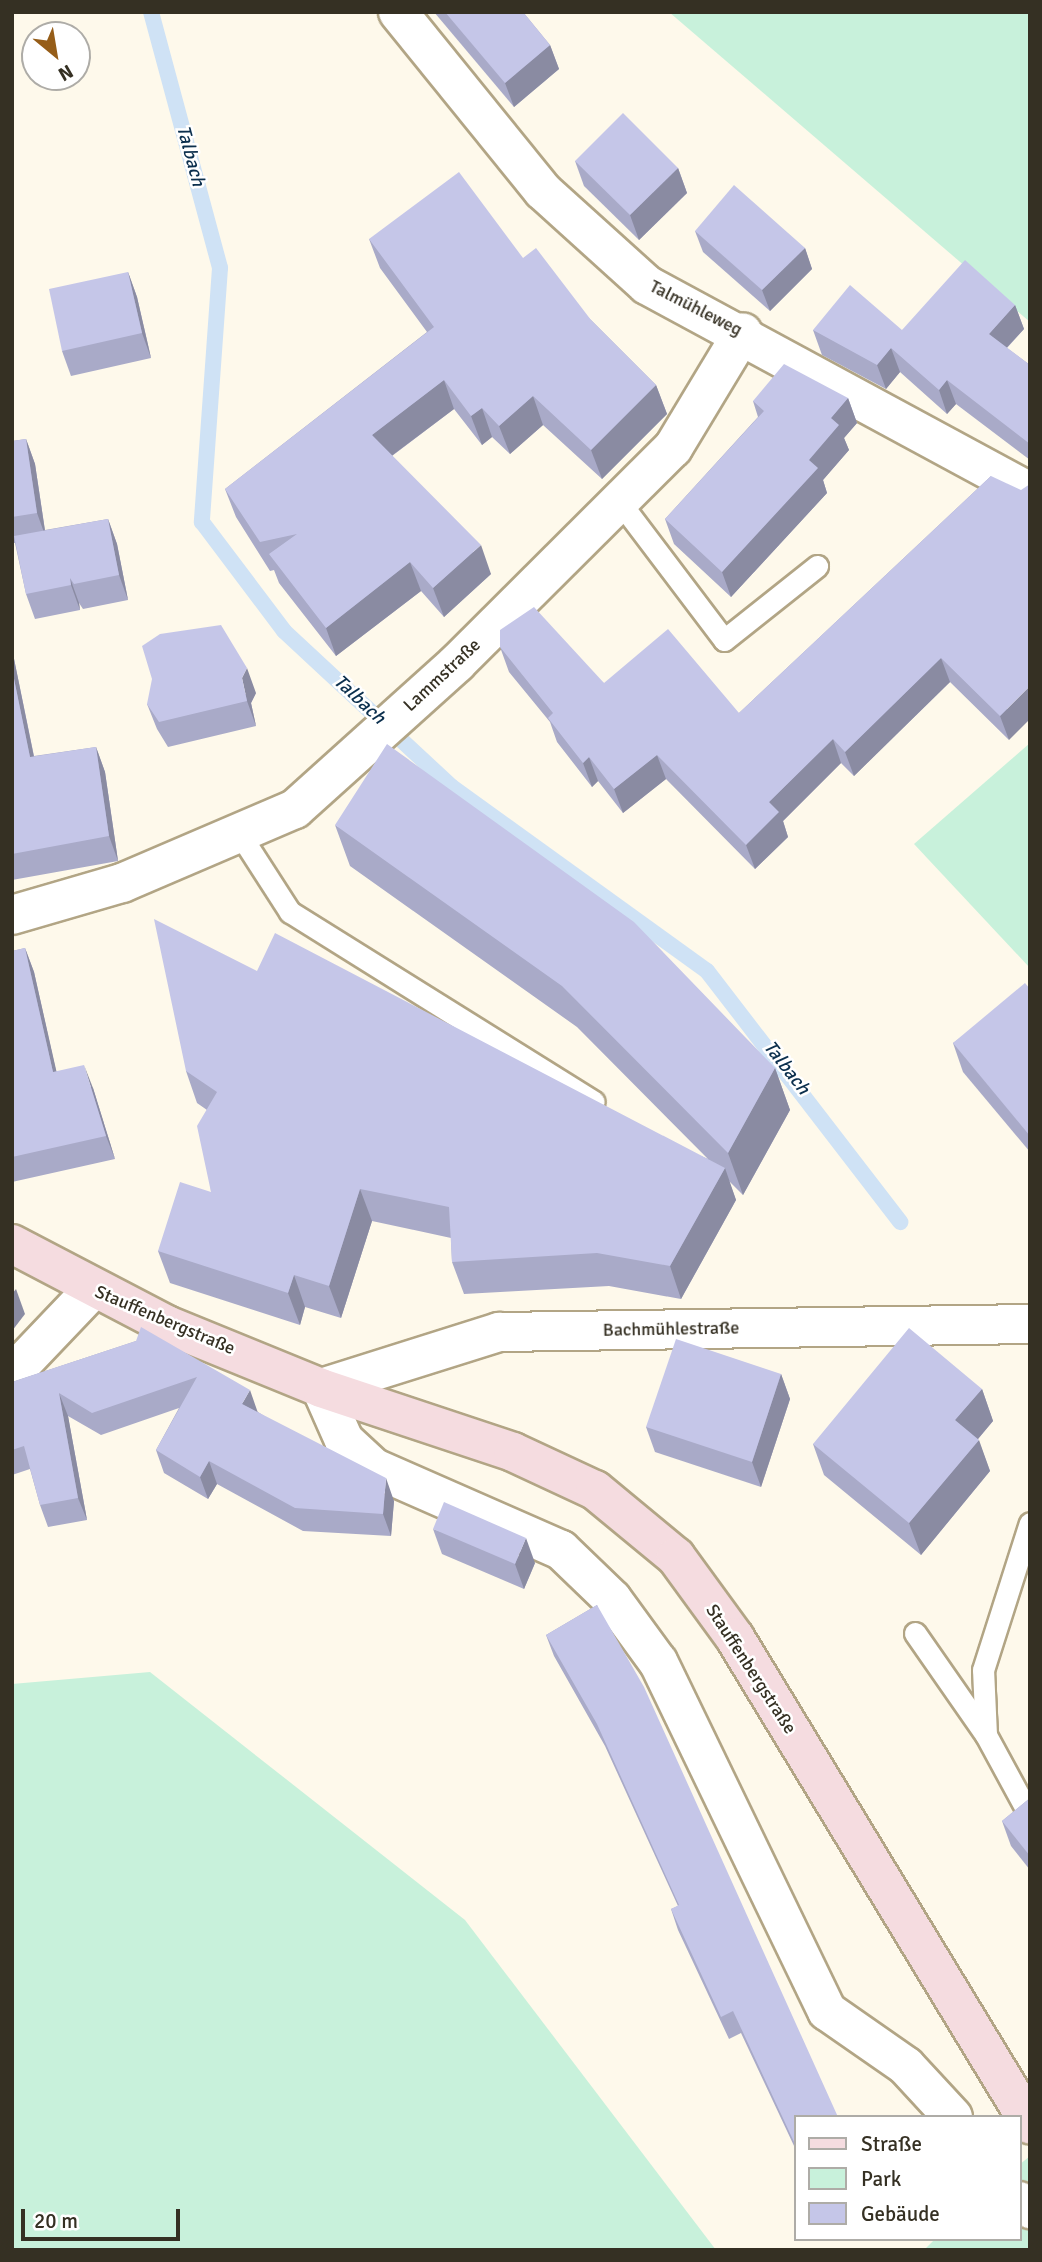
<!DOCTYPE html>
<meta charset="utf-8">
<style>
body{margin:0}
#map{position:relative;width:1042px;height:2262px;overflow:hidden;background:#fef9eb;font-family:Signika,sans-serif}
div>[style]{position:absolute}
.green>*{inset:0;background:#c8f1db}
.stream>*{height:16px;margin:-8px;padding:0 8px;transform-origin:8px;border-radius:8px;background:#cfe2f5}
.roads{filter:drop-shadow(2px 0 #b2a585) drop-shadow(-2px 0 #b2a585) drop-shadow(0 2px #b2a585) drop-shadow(0 -2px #b2a585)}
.lane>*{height:21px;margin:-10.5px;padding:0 10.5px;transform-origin:10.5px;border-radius:10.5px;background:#fff}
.street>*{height:38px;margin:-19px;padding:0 19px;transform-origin:19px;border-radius:19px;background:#fff}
.secondary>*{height:38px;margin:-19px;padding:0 19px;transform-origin:19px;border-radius:19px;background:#f5dce0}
.wall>*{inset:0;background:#a9aac8}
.shaded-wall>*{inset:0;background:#8a8ba2}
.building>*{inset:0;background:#c5c6e8}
span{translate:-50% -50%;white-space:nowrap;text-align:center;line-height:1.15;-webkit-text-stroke:5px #fff;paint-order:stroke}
.street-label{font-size:18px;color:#353023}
.water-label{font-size:19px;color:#0b2f4d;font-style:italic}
.frame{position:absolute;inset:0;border:14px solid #353023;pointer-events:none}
.legend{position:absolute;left:794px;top:2115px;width:228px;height:126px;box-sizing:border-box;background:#fff;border:2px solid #aeaca7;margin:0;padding:9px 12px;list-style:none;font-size:21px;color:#353023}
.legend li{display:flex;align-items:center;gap:14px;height:35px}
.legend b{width:35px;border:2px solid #aeaca7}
.north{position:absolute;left:21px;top:21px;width:70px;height:70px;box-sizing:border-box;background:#fff;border:2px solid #aeaca7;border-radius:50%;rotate:150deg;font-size:19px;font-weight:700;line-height:28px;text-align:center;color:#353023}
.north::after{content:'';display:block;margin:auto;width:24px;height:32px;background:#965d18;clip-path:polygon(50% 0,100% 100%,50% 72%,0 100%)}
.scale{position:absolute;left:21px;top:2209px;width:159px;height:32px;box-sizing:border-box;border:4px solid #353023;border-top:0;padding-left:9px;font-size:21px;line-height:24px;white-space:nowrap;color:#353023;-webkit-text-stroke:5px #fff;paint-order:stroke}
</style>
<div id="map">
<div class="green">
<i style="clip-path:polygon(669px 12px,1030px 12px,1030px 322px)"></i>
<i style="clip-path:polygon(1030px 743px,1030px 968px,914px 844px)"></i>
<i style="clip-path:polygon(150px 1672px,465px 1920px,716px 2250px,12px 2250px,12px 1684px)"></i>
<i style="clip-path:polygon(1030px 2156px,1030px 2250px,924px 2250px,935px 2239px,1019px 2239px,1019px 2165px)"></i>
</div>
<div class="stream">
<i style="left:151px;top:12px;width:265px;rotate:74.9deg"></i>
<i style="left:220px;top:268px;width:255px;rotate:94.1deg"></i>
<i style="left:202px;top:522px;width:136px;rotate:53deg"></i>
<i style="left:284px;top:631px;width:229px;rotate:42.9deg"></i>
<i style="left:452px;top:787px;width:314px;rotate:35.8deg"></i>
<i style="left:707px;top:971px;width:317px;rotate:52.4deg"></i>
</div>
<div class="roads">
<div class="lane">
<i style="left:619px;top:501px;width:174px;rotate:52.9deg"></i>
<i style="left:724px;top:640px;width:119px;rotate:-38.5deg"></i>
<i style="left:239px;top:833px;width:94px;rotate:57.2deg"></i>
<i style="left:290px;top:912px;width:358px;rotate:32deg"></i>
<i style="left:915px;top:1633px;width:124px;rotate:55.2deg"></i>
<i style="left:1024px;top:1805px;width:80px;rotate:-118.5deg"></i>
<i style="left:986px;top:1735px;width:65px;rotate:-92.6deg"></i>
<i style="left:983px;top:1670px;width:154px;rotate:-72.3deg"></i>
</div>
<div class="street">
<i style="left:398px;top:12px;width:230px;rotate:51deg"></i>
<i style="left:543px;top:191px;width:140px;rotate:42.1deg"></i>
<i style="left:647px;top:285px;width:435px;rotate:28.4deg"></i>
<i style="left:12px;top:915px;width:115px;rotate:-16.2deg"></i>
<i style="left:122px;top:883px;width:188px;rotate:-23.2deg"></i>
<i style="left:295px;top:809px;width:218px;rotate:-42deg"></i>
<i style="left:457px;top:663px;width:305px;rotate:-44.9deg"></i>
<i style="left:673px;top:448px;width:135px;rotate:-58.9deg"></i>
<i style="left:12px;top:1374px;width:116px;rotate:-46.4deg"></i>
<i style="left:953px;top:2117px;width:69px;rotate:-132.7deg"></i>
<i style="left:906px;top:2066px;width:96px;rotate:-145.2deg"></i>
<i style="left:827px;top:2011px;width:388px;rotate:-115.8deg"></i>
<i style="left:658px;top:1662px;width:78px;rotate:-126.1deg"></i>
<i style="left:612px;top:1599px;width:71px;rotate:-136.1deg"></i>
<i style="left:561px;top:1550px;width:204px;rotate:-156.3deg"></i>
<i style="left:374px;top:1468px;width:41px;rotate:-137deg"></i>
<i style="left:344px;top:1440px;width:57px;rotate:-113.9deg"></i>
<i style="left:321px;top:1388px;width:187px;rotate:-17.5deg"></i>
<i style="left:499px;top:1332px;width:531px;rotate:-0.86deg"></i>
<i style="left:1019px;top:2201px;width:14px;rotate:36deg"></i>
</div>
<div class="secondary">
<i style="left:12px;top:1244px;width:175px;rotate:27.6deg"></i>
<i style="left:167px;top:1325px;width:166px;rotate:22.2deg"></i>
<i style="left:321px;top:1388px;width:202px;rotate:18.4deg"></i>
<i style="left:513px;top:1452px;width:90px;rotate:24.9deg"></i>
<i style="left:595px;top:1490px;width:105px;rotate:39.6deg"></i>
<i style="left:676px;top:1557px;width:100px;rotate:53.9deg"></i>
<i style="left:735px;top:1638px;width:569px;rotate:58.74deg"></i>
</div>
</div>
<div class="wall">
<i style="clip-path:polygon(434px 12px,523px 12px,550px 45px,559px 69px,514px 107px)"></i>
<i style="clip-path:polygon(575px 161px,678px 168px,687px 193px,639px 240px,584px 186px)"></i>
<i style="clip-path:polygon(695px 231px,805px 248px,812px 269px,770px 311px,703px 252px)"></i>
<i style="clip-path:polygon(369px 239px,523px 258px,591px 320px,656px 385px,667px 414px,602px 479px,543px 425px,510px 454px,492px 437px,482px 445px,454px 409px,392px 456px,491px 574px,444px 617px,421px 591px,336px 656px,279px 583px,274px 570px,270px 571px,236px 517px,225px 489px,427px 332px,380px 268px)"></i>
<i style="clip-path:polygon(128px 272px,137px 297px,151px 358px,71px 376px,62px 351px)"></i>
<i style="clip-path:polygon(1015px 305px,1024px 329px,1007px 348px,1030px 365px,1030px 460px,956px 404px,947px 414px,900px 372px,886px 389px,822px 355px,813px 330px,902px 330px)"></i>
<i style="clip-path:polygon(848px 398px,857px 423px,844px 438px,849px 450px,823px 480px,827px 493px,731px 597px,674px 544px,665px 519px,758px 417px,753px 401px)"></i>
<i style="clip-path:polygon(26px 439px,35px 464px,45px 530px,108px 519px,117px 544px,128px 600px,83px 609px,79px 603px,80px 610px,35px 619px,26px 594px,15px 543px,12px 543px,12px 441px)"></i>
<i style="clip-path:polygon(991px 476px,1009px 740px,950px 682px,854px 776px,841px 763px,783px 821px,788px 837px,755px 869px,666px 779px,623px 813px,598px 781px,592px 787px,557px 742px,550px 722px,509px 672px,500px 647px,604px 683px,739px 713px)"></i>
<i style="clip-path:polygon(12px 649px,34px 756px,96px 747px,105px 772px,118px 861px,12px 880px)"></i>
<i style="clip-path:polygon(256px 693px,251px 703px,256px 726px,168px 747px,157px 729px,147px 704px)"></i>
<i style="clip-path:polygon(335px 825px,775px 1068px,790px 1110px,743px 1195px,729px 1181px,736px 1200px,681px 1299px,609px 1286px,464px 1294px,452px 1262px,451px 1238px,372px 1221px,341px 1318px,305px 1307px,300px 1325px,170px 1283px,158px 1251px,211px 1192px,207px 1110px,197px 1103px,186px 1071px,257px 971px,708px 1159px,577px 1027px,350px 866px)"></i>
<i style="clip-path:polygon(25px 948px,34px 972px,56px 1071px,93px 1088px,115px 1159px,12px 1182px,12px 951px)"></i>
<i style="clip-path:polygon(1030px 989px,1030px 1152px,963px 1072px,953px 1043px)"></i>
<i style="clip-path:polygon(136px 1341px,258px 1412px,394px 1501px,391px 1536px,303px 1531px,217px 1484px,208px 1499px,164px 1473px,156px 1450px,179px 1408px,101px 1435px,68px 1416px,87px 1520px,48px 1527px,40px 1505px,30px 1469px,12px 1475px,12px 1382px)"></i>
<i style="clip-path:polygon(781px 1374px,790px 1399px,761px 1487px,655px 1452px,646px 1427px)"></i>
<i style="clip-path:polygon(982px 1389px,993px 1421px,978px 1439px,990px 1471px,921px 1555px,824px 1475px,813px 1444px)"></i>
<i style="clip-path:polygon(433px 1529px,535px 1563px,524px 1589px,442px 1554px)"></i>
<i style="clip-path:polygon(597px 1605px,795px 2117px,795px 2148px,741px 2033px,729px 2039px,678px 1930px,671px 1909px,678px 1906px,605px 1746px,554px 1656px,546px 1635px)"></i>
<i style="clip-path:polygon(1030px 1798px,1030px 1870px,1011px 1846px,1002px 1821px)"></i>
</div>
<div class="shaded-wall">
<i style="clip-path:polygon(550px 45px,559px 69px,514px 107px,505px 83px)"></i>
<i style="clip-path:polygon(678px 168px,687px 193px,639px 240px,630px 215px)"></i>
<i style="clip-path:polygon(805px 248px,812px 269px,770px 311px,762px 290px)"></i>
<i style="clip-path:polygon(128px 272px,137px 297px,151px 358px,142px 333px)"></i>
<i style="clip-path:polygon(1015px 305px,1024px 329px,997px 358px,989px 334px)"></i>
<i style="clip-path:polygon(891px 348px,900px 372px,886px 389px,877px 365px)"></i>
<i style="clip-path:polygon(444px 380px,454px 409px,382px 463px,372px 435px)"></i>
<i style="clip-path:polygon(947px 380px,956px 404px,947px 414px,939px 390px)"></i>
<i style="clip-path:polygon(656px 385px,667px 414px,602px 479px,591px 450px)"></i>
<i style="clip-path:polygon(533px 396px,543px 425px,510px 454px,499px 426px)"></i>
<i style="clip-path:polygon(848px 398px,857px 423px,844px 438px,849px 450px,823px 480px,827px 493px,731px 597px,722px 572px,809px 460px,831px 418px)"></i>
<i style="clip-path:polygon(482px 408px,492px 437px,482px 445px,471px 416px)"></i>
<i style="clip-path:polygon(26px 439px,35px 464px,46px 538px,37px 513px)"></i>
<i style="clip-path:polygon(108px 519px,117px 544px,128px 600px,119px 575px)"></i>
<i style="clip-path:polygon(481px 545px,491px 574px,444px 617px,433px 588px)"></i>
<i style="clip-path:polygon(410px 562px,421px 591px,336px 656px,326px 628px)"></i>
<i style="clip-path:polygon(70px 578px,79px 603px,80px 610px,71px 585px)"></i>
<i style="clip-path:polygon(12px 649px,39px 782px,30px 757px,12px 669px)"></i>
<i style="clip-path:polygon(941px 658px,950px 682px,854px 776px,845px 752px)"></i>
<i style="clip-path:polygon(247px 668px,256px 693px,251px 703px,256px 726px,247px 701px,242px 678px)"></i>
<i style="clip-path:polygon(1030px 686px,1030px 719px,1009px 740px,1000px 716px)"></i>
<i style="clip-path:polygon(833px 739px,841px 763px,783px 821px,788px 837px,755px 869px,746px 845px,769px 802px)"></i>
<i style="clip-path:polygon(96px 747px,105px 772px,118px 861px,109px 836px)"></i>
<i style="clip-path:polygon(657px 755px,666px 779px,623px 813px,614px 789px)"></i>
<i style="clip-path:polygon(589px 757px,598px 781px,592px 787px,583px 763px)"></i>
<i style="clip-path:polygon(25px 948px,34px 972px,62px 1096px,53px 1072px)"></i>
<i style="clip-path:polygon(84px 1065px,93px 1088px,115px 1159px,106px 1136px)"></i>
<i style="clip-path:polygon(775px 1068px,790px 1110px,743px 1195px,728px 1153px)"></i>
<i style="clip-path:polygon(725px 1168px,736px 1200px,681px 1299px,670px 1266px)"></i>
<i style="clip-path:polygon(360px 1189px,372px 1221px,341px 1318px,329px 1286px)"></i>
<i style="clip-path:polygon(294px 1275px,305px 1307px,300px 1325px,288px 1293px)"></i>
<i style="clip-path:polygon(16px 1289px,25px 1314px,12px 1331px,12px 1294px)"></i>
<i style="clip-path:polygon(781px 1374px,790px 1399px,761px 1487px,752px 1462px)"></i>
<i style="clip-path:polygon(982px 1389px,993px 1421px,967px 1452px,955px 1420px)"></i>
<i style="clip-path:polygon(250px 1390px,258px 1413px,242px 1404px)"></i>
<i style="clip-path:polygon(59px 1393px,68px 1416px,87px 1520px,78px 1498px)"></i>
<i style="clip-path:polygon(979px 1440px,990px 1471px,921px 1555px,909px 1523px)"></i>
<i style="clip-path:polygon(209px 1461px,217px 1484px,208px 1499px,200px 1477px)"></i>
<i style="clip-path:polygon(386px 1478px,394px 1501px,391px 1536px,383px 1514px)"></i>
<i style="clip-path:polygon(526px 1538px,535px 1563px,524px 1589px,515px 1564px)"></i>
</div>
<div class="building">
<i style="clip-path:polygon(445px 12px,523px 12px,550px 45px,505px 83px)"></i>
<i style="clip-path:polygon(623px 113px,678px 168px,630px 215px,575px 161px)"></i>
<i style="clip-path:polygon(459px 172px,523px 258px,536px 248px,591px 320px,656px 385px,591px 450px,533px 396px,499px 426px,482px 408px,471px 416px,444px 380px,372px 435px,481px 545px,433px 588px,410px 562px,326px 628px,269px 554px,297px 534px,260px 542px,225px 489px,434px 327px,369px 239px)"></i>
<i style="clip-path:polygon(734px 185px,805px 248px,762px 290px,695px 231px)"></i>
<i style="clip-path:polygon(965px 260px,1015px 305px,989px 334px,1030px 365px,1030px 444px,947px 380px,939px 390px,891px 348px,877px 365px,813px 330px,850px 285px,902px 330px)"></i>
<i style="clip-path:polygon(128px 272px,142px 333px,62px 351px,49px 289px)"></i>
<i style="clip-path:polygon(784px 364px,848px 398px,831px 418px,839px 425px,809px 460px,818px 468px,722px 572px,665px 519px,764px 411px,753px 401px)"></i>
<i style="clip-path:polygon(26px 439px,37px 513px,12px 517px,12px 441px)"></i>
<i style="clip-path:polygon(991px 476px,1021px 490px,1030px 484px,1030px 686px,1000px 716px,941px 658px,845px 752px,833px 739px,769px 802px,779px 812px,746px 845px,657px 755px,614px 789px,589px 757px,583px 763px,548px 718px,553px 713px,500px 647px,500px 630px,534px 607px,604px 683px,668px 629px,739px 713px)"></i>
<i style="clip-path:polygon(108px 519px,119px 575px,74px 584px,70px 578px,71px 585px,26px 594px,14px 536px)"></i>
<i style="clip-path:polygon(221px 625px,247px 668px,242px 678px,247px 701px,159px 722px,147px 704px,152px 679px,142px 646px,160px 634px)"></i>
<i style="clip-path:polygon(12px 669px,30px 757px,96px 747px,109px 836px,12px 854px)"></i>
<i style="clip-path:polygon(387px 744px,634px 922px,775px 1068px,728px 1153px,562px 986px,335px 825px)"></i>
<i style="clip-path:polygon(154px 919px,257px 971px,275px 933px,725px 1168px,670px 1266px,597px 1253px,452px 1262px,449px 1207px,360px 1189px,329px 1286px,294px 1275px,288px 1293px,158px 1251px,180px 1182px,211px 1192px,197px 1126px,217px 1092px,186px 1071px)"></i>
<i style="clip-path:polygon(25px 948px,53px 1072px,84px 1065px,106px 1136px,12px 1157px,12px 951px)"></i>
<i style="clip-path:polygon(1025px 983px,1030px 989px,1030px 1136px,953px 1043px)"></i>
<i style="clip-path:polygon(141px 1327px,250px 1390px,242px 1404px,386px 1478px,383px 1514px,295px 1508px,209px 1461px,200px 1477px,156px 1450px,197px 1377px,92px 1413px,59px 1393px,78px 1498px,40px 1505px,24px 1446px,12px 1450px,12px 1382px,136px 1341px)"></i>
<i style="clip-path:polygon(909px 1328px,982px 1389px,955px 1420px,979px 1440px,909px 1523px,813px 1444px)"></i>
<i style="clip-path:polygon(676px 1339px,781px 1374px,752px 1462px,646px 1427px)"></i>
<i style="clip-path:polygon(444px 1502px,526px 1538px,515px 1564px,433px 1529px)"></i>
<i style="clip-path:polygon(597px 1605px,644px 1687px,838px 2117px,795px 2117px,795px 2144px,733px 2011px,721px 2017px,671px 1909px,679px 1905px,597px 1724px,546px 1635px)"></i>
<i style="clip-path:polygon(1030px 1798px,1030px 1856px,1002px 1821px)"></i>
</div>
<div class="street-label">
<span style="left:696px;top:308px;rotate:27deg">Talmühleweg</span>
<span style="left:442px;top:675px;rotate:-43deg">Lammstraße</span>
<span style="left:165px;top:1320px;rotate:23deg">Stauffenbergstraße</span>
<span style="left:671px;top:1329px;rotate:-1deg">Bachmühlestraße</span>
<span style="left:751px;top:1669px;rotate:57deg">Stauffenbergstraße</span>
</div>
<div class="water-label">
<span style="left:190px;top:156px;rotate:75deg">Talbach</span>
<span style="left:359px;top:700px;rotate:43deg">Talbach</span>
<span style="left:786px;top:1068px;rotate:52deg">Talbach</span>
</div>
<div class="frame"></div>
<ul class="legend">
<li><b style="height:9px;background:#f5dce0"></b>Straße</li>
<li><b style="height:19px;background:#c8f1db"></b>Park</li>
<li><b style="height:19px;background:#c5c6e8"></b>Gebäude</li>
</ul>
<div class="north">N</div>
<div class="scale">20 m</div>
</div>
